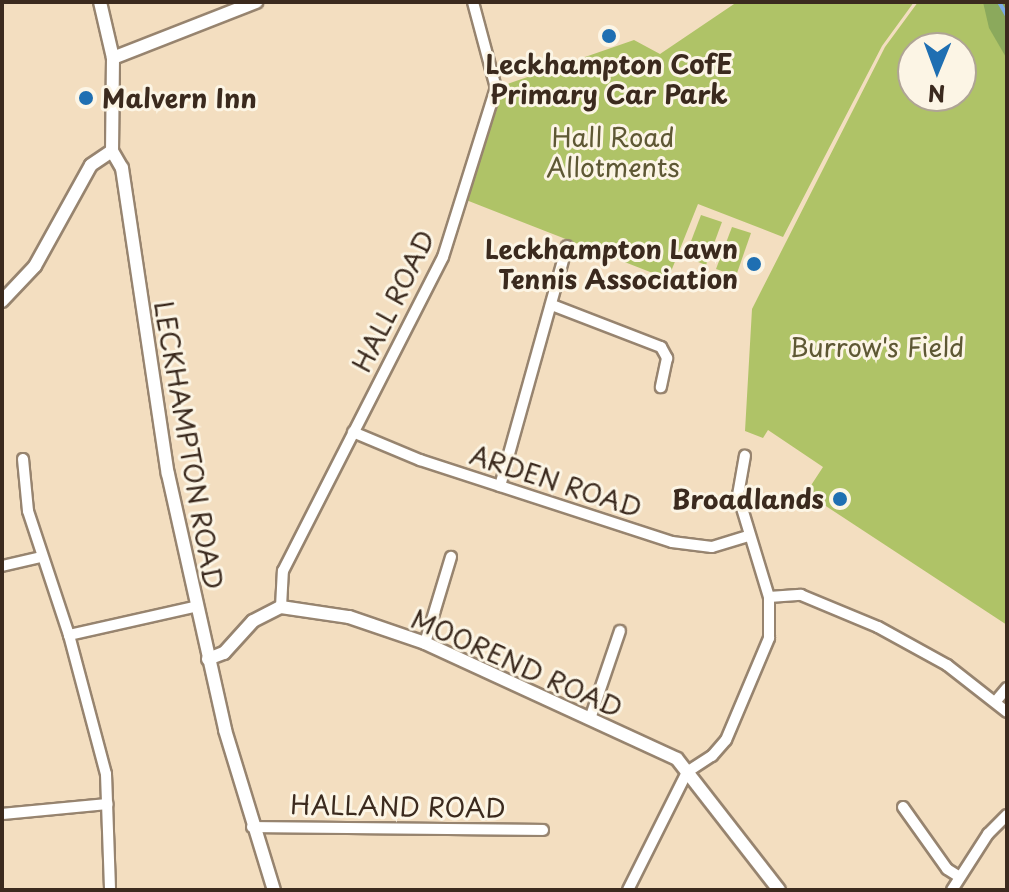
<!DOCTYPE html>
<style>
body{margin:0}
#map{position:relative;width:1009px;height:892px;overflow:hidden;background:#f3dec0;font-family:"Playpen Sans",sans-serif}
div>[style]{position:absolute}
.green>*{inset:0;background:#afc367}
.forest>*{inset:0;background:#8ba95c}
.stream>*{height:4px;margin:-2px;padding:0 2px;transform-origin:2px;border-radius:2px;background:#7baae5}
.roads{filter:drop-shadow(2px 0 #97846f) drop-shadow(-2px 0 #97846f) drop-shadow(0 2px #97846f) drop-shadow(0 -2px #97846f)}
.minor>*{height:10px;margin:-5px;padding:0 5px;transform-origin:5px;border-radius:5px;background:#fff}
.tertiary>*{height:12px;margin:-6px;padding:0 6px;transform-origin:6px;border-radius:6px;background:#fff}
.dots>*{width:22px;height:22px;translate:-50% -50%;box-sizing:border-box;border:4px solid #fcf5e5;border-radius:50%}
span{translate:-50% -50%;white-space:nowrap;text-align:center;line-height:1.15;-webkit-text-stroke:6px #fcf5e5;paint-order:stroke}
.poi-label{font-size:26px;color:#3b2a1e;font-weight:700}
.left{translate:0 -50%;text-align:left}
.right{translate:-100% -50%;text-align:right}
.park-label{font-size:26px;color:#5e5834}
.street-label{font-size:26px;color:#3b2a1e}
.frame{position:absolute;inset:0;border:4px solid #3b2a1e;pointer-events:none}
.north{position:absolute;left:897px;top:32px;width:80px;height:80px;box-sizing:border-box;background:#fcf5e5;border:2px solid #afa495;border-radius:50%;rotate:181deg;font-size:22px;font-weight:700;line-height:32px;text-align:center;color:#3b2a1e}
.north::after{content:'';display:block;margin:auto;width:28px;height:36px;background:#1f6fb2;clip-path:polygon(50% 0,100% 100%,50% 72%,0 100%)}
</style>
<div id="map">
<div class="green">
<i style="clip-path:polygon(737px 2px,914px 2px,882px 46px,783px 237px,698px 204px,668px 279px,461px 198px,496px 88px,634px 40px,660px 54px)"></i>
<i style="clip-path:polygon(evenodd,918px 2px,983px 2px,1007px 43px,1007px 625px,806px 493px,823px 467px,768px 430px,763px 438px,745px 431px,752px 309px,885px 47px,918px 2px,913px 48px,961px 48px,961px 96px,913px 96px,913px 48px)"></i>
<i style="clip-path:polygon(701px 215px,722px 222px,706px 265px,685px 257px)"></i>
<i style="clip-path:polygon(732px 227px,751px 233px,736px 276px,716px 269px)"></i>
</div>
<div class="forest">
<i style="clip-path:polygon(983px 2px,1007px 2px,1007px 59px,989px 28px)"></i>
</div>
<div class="stream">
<i style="left:999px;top:2px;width:16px;rotate:60deg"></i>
</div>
<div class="roads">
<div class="minor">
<i style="left:552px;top:305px;width:117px;rotate:21.1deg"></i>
<i style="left:661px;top:347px;width:13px;rotate:61deg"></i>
<i style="left:667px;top:358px;width:30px;rotate:102deg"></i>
<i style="left:353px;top:432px;width:73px;rotate:22.7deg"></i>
<i style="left:420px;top:460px;width:265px;rotate:18deg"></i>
<i style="left:672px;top:542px;width:40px;rotate:7.1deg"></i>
<i style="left:712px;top:547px;width:39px;rotate:-17deg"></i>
<i style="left:23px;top:459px;width:52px;rotate:84.5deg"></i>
<i style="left:28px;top:511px;width:131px;rotate:71.7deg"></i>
<i style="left:69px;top:635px;width:144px;rotate:75.1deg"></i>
<i style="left:106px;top:774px;width:116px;rotate:88deg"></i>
<i style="left:500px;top:486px;width:249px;rotate:-74.4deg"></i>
<i style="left:2px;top:566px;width:40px;rotate:-13deg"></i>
<i style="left:769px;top:597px;width:32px;rotate:-4deg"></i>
<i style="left:801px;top:595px;width:83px;rotate:22.6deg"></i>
<i style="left:878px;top:627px;width:79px;rotate:28.8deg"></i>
<i style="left:947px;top:665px;width:76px;rotate:38.1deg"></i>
<i style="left:281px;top:607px;width:36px;rotate:-87deg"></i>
<i style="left:283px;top:571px;width:352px;rotate:-63deg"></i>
<i style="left:443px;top:257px;width:177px;rotate:-72.6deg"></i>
<i style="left:496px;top:88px;width:89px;rotate:-105deg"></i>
<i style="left:69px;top:635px;width:128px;rotate:-12.6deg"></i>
<i style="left:425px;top:643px;width:90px;rotate:-73.2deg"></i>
<i style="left:996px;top:701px;width:17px;rotate:-50deg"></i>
<i style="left:590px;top:719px;width:93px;rotate:-71.2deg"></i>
<i style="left:903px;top:807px;width:76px;rotate:54.6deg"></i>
<i style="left:947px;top:869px;width:15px;rotate:32deg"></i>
<i style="left:2px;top:814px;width:106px;rotate:-5.4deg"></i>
<i style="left:252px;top:827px;width:291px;rotate:0.6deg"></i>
<i style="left:628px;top:890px;width:132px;rotate:-63.4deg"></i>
<i style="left:687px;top:772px;width:30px;rotate:-33deg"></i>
<i style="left:712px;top:756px;width:21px;rotate:-49deg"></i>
<i style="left:726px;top:740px;width:111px;rotate:-67.1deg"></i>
<i style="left:769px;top:638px;width:41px;rotate:-90deg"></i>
<i style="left:769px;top:597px;width:107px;rotate:-106.9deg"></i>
<i style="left:738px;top:495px;width:40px;rotate:-80deg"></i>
<i style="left:952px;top:890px;width:67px;rotate:-57.3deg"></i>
<i style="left:988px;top:834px;width:27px;rotate:-45deg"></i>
</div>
<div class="tertiary">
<i style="left:100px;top:2px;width:57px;rotate:76.9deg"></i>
<i style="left:113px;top:58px;width:93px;rotate:90.6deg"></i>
<i style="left:112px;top:151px;width:20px;rotate:60deg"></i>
<i style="left:122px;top:168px;width:309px;rotate:81.5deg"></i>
<i style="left:168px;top:474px;width:262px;rotate:77.4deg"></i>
<i style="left:225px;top:730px;width:167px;rotate:73deg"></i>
<i style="left:113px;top:58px;width:154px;rotate:-21.4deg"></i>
<i style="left:2px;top:301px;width:48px;rotate:-46.7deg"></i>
<i style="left:35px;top:266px;width:115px;rotate:-61deg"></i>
<i style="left:91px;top:165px;width:25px;rotate:-34deg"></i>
<i style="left:208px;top:659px;width:17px;rotate:-21deg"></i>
<i style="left:224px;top:653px;width:43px;rotate:-47.8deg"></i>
<i style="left:253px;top:621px;width:31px;rotate:-27deg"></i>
<i style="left:281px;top:607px;width:69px;rotate:8.4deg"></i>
<i style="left:349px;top:617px;width:80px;rotate:18.9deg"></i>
<i style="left:425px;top:643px;width:277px;rotate:24.7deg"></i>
<i style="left:677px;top:759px;width:166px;rotate:52.1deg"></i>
</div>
</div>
<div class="dots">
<i style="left:609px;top:36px;background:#1f6fb2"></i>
<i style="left:86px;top:98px;background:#1f6fb2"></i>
<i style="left:754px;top:264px;background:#1f6fb2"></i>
<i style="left:840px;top:499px;background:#1f6fb2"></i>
</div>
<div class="poi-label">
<span style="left:609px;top:79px">Leckhampton CofE<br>Primary Car Park</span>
<span class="left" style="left:102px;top:98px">Malvern Inn</span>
<span class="right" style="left:738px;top:264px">Leckhampton Lawn<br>Tennis Association</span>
<span class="right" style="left:824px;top:499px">Broadlands</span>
</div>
<div class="park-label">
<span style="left:613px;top:152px">Hall Road<br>Allotments</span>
<span style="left:877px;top:347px">Burrow's Field</span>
</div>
<div class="street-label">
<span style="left:393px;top:301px;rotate:-64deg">HALL ROAD</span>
<span style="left:189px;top:445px;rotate:80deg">LECKHAMPTON ROAD</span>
<span style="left:556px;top:481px;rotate:18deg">ARDEN ROAD</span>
<span style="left:517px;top:663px;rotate:24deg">MOOREND ROAD</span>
<span style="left:398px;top:806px;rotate:1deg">HALLAND ROAD</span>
</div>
<div class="frame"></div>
<div class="north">N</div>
</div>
